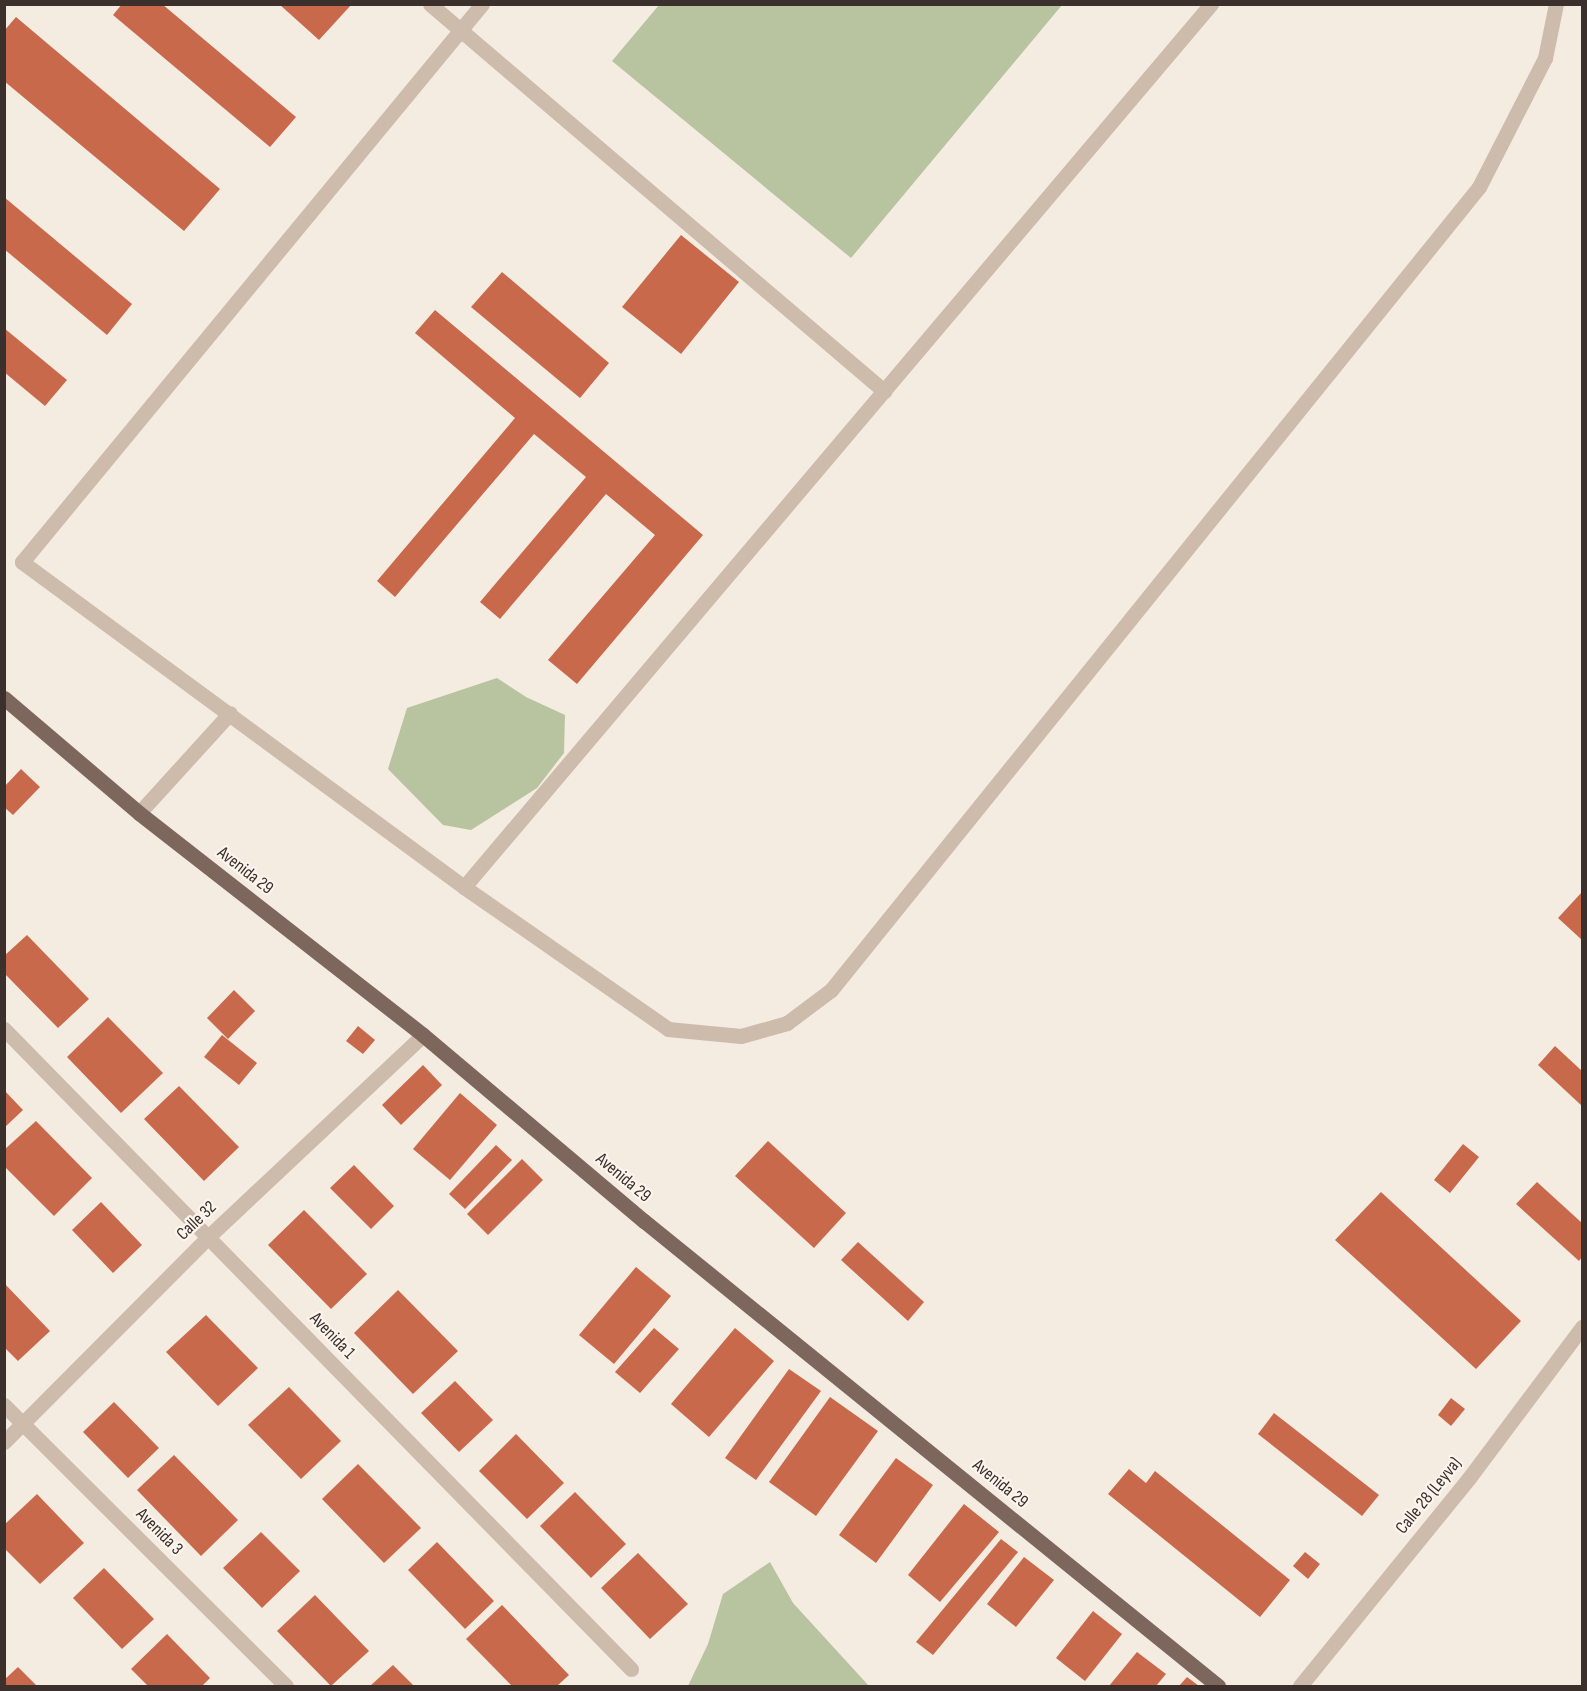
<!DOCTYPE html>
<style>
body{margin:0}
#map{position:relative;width:1587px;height:1691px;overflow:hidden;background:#f4ebe1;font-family:"Sofia Sans Condensed",sans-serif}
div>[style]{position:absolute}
.green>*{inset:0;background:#b8c4a0}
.building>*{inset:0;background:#c8694b}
.minor>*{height:15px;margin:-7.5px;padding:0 7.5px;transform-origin:7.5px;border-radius:7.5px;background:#cdbbac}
.major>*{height:15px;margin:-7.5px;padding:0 7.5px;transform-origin:7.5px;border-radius:7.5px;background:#7d675c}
span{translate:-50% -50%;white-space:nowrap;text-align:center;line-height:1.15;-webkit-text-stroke:4.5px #fbf5ee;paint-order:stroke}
.street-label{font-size:18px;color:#3b302b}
.frame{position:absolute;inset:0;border:6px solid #3b302b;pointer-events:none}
</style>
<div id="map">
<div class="green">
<i style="clip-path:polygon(659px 5px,659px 4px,1062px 5px,851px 258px,612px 61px)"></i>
<i style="clip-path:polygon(497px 678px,526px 697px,565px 715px,564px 753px,537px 788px,471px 830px,443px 825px,388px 769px,407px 708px)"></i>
<i style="clip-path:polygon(770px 1562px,793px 1603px,869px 1686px,688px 1686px,708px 1644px,723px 1594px)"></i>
</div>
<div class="building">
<i style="clip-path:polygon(122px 4px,162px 4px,296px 117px,270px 147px,113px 15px)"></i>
<i style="clip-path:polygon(279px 4px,352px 4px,319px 40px)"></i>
<i style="clip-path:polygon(16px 17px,220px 189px,184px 231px,4px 81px,4px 31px)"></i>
<i style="clip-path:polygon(4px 197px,132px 304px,107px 335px,4px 249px)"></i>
<i style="clip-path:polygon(681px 235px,739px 282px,681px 354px,622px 307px)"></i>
<i style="clip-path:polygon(502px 272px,609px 363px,580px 398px,471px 307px)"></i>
<i style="clip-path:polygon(435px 310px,703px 535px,577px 684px,548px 660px,655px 535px,606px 494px,500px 619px,480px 602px,586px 477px,534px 434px,395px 597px,377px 581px,515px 418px,415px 333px)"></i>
<i style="clip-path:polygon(4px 328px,67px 380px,45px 406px,4px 372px)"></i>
<i style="clip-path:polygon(21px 769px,40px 787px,13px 815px,4px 807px,4px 787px)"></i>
<i style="clip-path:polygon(1582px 892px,1582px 940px,1558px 918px)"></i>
<i style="clip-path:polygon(27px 935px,89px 999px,58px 1028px,4px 973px,4px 956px)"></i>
<i style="clip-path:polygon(234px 990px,255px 1011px,228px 1039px,207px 1018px)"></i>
<i style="clip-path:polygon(108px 1017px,163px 1073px,121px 1113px,67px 1057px)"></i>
<i style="clip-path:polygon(358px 1026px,375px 1040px,363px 1054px,346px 1041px)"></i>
<i style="clip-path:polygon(222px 1035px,257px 1063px,239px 1085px,204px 1057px)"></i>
<i style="clip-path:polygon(1555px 1046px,1582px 1071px,1582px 1106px,1538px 1065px)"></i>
<i style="clip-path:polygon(423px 1065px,442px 1085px,401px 1125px,382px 1105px)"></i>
<i style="clip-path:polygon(179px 1086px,239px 1147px,204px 1181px,144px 1119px)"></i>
<i style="clip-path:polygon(4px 1090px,23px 1110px,4px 1128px)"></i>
<i style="clip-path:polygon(460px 1093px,497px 1125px,450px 1180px,413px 1149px)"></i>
<i style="clip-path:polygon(36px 1121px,92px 1178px,54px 1216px,4px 1166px,4px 1150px)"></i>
<i style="clip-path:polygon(768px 1141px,846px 1213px,814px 1248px,735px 1176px)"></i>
<i style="clip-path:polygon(1463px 1144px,1479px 1157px,1450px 1193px,1434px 1180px)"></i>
<i style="clip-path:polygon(496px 1145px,512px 1160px,465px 1209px,449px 1194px)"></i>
<i style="clip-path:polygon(522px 1159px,543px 1180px,488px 1235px,467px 1214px)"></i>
<i style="clip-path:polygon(354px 1165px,394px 1206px,371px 1229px,330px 1188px)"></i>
<i style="clip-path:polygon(1537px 1182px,1582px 1223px,1582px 1257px,1579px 1261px,1516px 1204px)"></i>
<i style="clip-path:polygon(1381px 1192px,1521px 1321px,1476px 1369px,1335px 1240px)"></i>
<i style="clip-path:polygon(101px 1202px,142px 1245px,113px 1273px,72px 1230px)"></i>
<i style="clip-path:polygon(304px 1210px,367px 1274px,331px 1309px,268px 1245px)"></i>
<i style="clip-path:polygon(858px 1242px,924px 1302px,908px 1321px,841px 1260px)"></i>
<i style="clip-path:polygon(636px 1267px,671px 1296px,614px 1364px,579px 1335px)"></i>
<i style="clip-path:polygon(4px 1283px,50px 1331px,18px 1361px,4px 1347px)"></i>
<i style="clip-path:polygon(398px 1290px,458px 1351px,413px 1394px,354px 1333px)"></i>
<i style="clip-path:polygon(206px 1315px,258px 1368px,218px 1406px,166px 1352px)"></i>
<i style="clip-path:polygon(654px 1328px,679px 1349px,640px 1393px,615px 1372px)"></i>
<i style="clip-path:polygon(735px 1328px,774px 1361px,709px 1437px,671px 1404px)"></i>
<i style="clip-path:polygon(789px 1369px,821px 1391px,756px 1480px,725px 1458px)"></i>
<i style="clip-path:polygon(455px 1381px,493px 1420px,459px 1452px,421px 1413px)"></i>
<i style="clip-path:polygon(289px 1387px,341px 1441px,301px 1479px,248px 1425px)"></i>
<i style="clip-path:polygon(830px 1397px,878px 1431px,816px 1516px,769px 1482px)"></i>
<i style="clip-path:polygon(1451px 1398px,1465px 1409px,1451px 1426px,1438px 1415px)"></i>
<i style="clip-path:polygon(114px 1402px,159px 1448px,128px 1478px,83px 1432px)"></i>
<i style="clip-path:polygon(1274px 1413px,1379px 1495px,1362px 1516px,1258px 1434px)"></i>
<i style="clip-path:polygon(516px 1434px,564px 1483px,527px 1519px,479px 1471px)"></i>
<i style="clip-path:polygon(174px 1455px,238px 1520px,201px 1556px,137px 1490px)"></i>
<i style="clip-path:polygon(896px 1458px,933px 1485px,876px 1563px,839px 1535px)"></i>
<i style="clip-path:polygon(358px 1464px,421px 1528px,384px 1563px,322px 1499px)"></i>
<i style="clip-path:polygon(1129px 1469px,1146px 1483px,1155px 1471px,1290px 1580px,1260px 1617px,1108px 1494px)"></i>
<i style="clip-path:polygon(575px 1492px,626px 1544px,591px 1578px,540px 1526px)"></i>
<i style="clip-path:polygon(37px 1494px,84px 1543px,40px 1584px,4px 1548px,4px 1525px)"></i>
<i style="clip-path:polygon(964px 1504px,999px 1532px,940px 1602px,908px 1575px)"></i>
<i style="clip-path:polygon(261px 1532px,300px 1571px,262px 1608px,223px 1568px)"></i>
<i style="clip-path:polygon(1001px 1539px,1018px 1552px,933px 1655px,916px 1642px)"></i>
<i style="clip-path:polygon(437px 1542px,494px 1601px,465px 1629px,408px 1570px)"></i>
<i style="clip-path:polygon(1305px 1552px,1320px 1564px,1308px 1579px,1293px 1566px)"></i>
<i style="clip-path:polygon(638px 1553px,688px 1604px,650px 1639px,601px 1588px)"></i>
<i style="clip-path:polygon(1024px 1557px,1054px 1580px,1016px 1627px,987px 1604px)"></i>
<i style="clip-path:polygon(104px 1568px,154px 1619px,122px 1649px,73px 1598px)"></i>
<i style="clip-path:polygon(315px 1595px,369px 1651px,331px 1686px,277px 1631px)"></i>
<i style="clip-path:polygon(502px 1605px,569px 1675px,557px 1686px,512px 1686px,466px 1639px)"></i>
<i style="clip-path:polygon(1093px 1611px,1122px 1634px,1085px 1681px,1056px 1658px)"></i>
<i style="clip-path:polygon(167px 1634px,210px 1678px,202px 1686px,148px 1686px,131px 1669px)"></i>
<i style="clip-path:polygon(1137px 1652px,1166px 1674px,1156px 1686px,1109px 1686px)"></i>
<i style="clip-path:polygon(393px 1665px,414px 1686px,370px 1686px)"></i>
<i style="clip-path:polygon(18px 1667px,37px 1686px,4px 1686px,4px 1680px)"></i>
<i style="clip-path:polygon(1187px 1677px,1199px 1686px,1179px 1686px)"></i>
</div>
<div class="minor">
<i style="left:430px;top:4px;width:597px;rotate:40.45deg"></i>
<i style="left:482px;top:4px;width:723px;rotate:129.5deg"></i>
<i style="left:22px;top:562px;width:549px;rotate:36.33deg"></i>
<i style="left:464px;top:887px;width:249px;rotate:34.8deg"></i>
<i style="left:668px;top:1029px;width:73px;rotate:5.5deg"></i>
<i style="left:741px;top:1036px;width:48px;rotate:-15.8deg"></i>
<i style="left:787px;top:1023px;width:55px;rotate:-36.9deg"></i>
<i style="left:831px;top:990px;width:1032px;rotate:-51.1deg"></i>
<i style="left:1479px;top:187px;width:145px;rotate:-62.9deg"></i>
<i style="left:1545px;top:58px;width:55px;rotate:-78.5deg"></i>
<i style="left:139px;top:813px;width:135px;rotate:-47.7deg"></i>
<i style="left:464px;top:887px;width:1157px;rotate:-49.77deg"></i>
<i style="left:4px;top:1029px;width:896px;rotate:45.59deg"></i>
<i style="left:4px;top:1405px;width:398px;rotate:44.9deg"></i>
<i style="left:4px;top:1442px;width:289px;rotate:-45.1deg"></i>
<i style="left:208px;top:1237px;width:295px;rotate:-43.2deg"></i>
<i style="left:1300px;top:1686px;width:268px;rotate:-50.9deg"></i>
<i style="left:1469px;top:1478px;width:189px;rotate:-53.2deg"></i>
</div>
<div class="major">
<i style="left:4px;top:698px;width:177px;rotate:40.4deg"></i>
<i style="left:139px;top:813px;width:360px;rotate:38deg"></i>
<i style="left:423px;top:1035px;width:289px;rotate:40.1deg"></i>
<i style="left:644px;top:1221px;width:739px;rotate:39.01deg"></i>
</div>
<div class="street-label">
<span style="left:245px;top:871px;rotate:38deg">Avenida 29</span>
<span style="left:623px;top:1178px;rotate:40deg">Avenida 29</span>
<span style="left:197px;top:1221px;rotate:-44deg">Calle 32</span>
<span style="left:332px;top:1336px;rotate:46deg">Avenida 1</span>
<span style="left:1000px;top:1484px;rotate:39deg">Avenida 29</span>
<span style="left:1429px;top:1496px;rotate:-51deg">Calle 28 (Leyva)</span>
<span style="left:159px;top:1532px;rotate:45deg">Avenida 3</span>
</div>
<div class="frame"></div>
</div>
